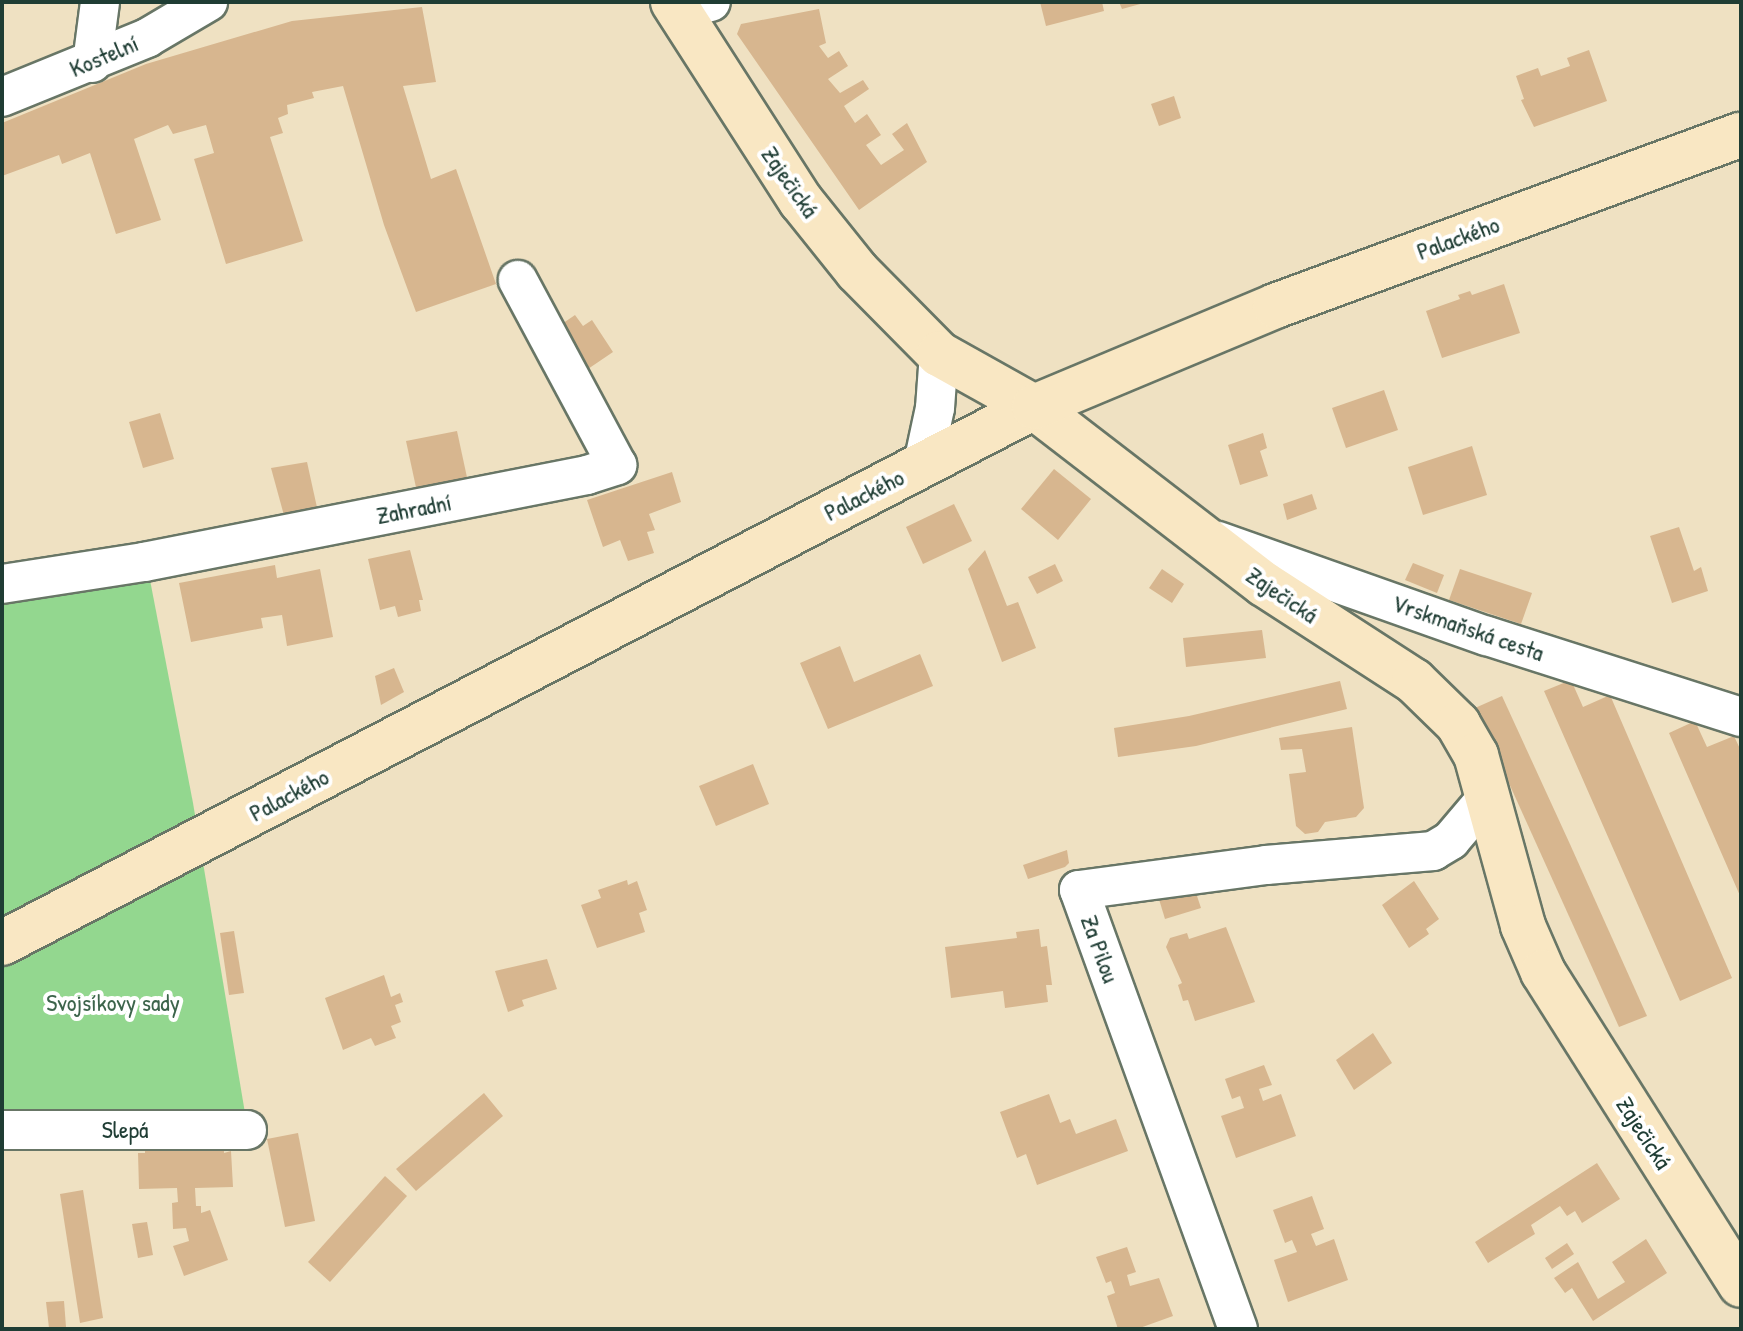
<!DOCTYPE html>
<meta charset="utf-8">
<style>
body{margin:0}
#map{position:relative;width:1743px;height:1331px;overflow:hidden;background:#efe1c2;font-family:"Patrick Hand",sans-serif}
div>[style]{position:absolute}
.green>*{inset:0;background:#93d78f}
.building>*{inset:0;background:#d7b68f}
.roads{filter:drop-shadow(2px 0 #687666) drop-shadow(-2px 0 #687666) drop-shadow(0 2px #687666) drop-shadow(0 -2px #687666)}
.street>*{height:38px;margin:-19px;padding:0 19px;transform-origin:19px;border-radius:19px;background:#fff}
.secondary>*{height:44px;margin:-22px;padding:0 22px;transform-origin:22px;border-radius:22px;background:#f9e7c3}
span{translate:-50% -50%;white-space:nowrap;text-align:center;line-height:1.15;-webkit-text-stroke:8px #fff;paint-order:stroke}
.street-label{font-size:24px;color:#1f3d34}
.park-label{font-size:24px;color:#3c644b}
.frame{position:absolute;inset:0;border:4px solid #1f3d34;pointer-events:none}
</style>
<div id="map">
<div class="green">
<i style="clip-path:polygon(150px 580px,193px 803px,246px 1119px,2px 1118px,2px 604px)"></i>
</div>
<div class="building">
<i style="clip-path:polygon(1040px 2px,1102px 2px,1104px 11px,1046px 26px)"></i>
<i style="clip-path:polygon(1119px 2px,1144px 2px,1144px 3px,1122px 9px)"></i>
<i style="clip-path:polygon(422px 7px,436px 82px,403px 86px,431px 179px,456px 169px,496px 284px,416px 312px,384px 225px,343px 86px,312px 92px,314px 98px,287px 105px,288px 114px,278px 118px,283px 133px,270px 137px,303px 241px,226px 264px,194px 159px,214px 153px,206px 125px,173px 134px,168px 125px,134px 139px,161px 220px,116px 234px,90px 153px,62px 164px,59px 155px,2px 176px,2px 123px,146px 64px,292px 21px)"></i>
<i style="clip-path:polygon(819px 9px,826px 43px,819px 46px,828px 58px,839px 51px,848px 66px,828px 79px,840px 93px,863px 80px,869px 89px,844px 106px,855px 123px,867px 114px,881px 135px,866px 145px,881px 165px,904px 150px,892px 134px,907px 123px,927px 162px,859px 210px,737px 34px,741px 24px)"></i>
<i style="clip-path:polygon(1589px 50px,1607px 101px,1534px 127px,1521px 100px,1524px 99px,1516px 76px,1538px 68px,1541px 76px,1570px 66px,1567px 58px)"></i>
<i style="clip-path:polygon(1174px 96px,1181px 118px,1159px 126px,1151px 104px)"></i>
<i style="clip-path:polygon(1504px 284px,1520px 333px,1442px 358px,1426px 311px,1460px 299px,1458px 295px,1470px 291px,1472px 295px)"></i>
<i style="clip-path:polygon(575px 315px,583px 326px,592px 320px,613px 352px,585px 371px,556px 328px)"></i>
<i style="clip-path:polygon(1384px 390px,1398px 430px,1346px 448px,1332px 408px)"></i>
<i style="clip-path:polygon(160px 413px,174px 459px,143px 468px,129px 422px)"></i>
<i style="clip-path:polygon(457px 431px,468px 482px,417px 492px,406px 441px)"></i>
<i style="clip-path:polygon(1263px 433px,1267px 448px,1260px 451px,1268px 476px,1240px 485px,1228px 445px)"></i>
<i style="clip-path:polygon(1472px 446px,1487px 495px,1423px 515px,1408px 467px)"></i>
<i style="clip-path:polygon(307px 462px,318px 512px,285px 519px,271px 468px)"></i>
<i style="clip-path:polygon(1054px 469px,1091px 499px,1058px 540px,1021px 509px)"></i>
<i style="clip-path:polygon(672px 472px,681px 502px,649px 514px,655px 530px,647px 532px,654px 553px,628px 561px,620px 540px,603px 547px,587px 500px)"></i>
<i style="clip-path:polygon(1312px 494px,1317px 509px,1287px 520px,1283px 504px)"></i>
<i style="clip-path:polygon(954px 504px,972px 541px,923px 564px,906px 527px)"></i>
<i style="clip-path:polygon(1679px 527px,1694px 571px,1701px 567px,1708px 591px,1672px 603px,1650px 536px)"></i>
<i style="clip-path:polygon(410px 550px,423px 600px,419px 600px,421px 611px,398px 617px,395px 606px,380px 610px,368px 559px)"></i>
<i style="clip-path:polygon(985px 550px,1007px 606px,1018px 602px,1036px 648px,1002px 662px,968px 569px)"></i>
<i style="clip-path:polygon(1413px 563px,1444px 575px,1437px 593px,1405px 580px)"></i>
<i style="clip-path:polygon(1055px 564px,1063px 581px,1037px 594px,1028px 577px)"></i>
<i style="clip-path:polygon(275px 565px,277px 578px,320px 569px,333px 637px,287px 646px,282px 615px,261px 618px,263px 628px,191px 642px,179px 583px)"></i>
<i style="clip-path:polygon(1162px 569px,1184px 584px,1172px 603px,1149px 588px)"></i>
<i style="clip-path:polygon(1460px 569px,1532px 593px,1521px 624px,1449px 600px)"></i>
<i style="clip-path:polygon(1262px 630px,1266px 658px,1186px 667px,1183px 638px)"></i>
<i style="clip-path:polygon(840px 646px,854px 682px,920px 654px,933px 686px,828px 729px,800px 663px)"></i>
<i style="clip-path:polygon(394px 668px,404px 692px,381px 705px,375px 676px)"></i>
<i style="clip-path:polygon(1571px 680px,1583px 707px,1610px 695px,1732px 978px,1680px 1001px,1544px 691px)"></i>
<i style="clip-path:polygon(1340px 681px,1347px 709px,1196px 746px,1118px 757px,1114px 728px,1189px 716px)"></i>
<i style="clip-path:polygon(1502px 696px,1569px 842px,1647px 1016px,1619px 1027px,1475px 708px)"></i>
<i style="clip-path:polygon(1695px 721px,1707px 747px,1734px 736px,1741px 751px,1741px 898px,1669px 733px)"></i>
<i style="clip-path:polygon(1352px 727px,1364px 808px,1356px 817px,1325px 822px,1318px 832px,1305px 834px,1296px 826px,1289px 774px,1306px 772px,1302px 749px,1281px 750px,1279px 738px)"></i>
<i style="clip-path:polygon(753px 764px,769px 804px,716px 826px,699px 786px)"></i>
<i style="clip-path:polygon(1067px 850px,1069px 863px,1065px 867px,1028px 879px,1023px 865px)"></i>
<i style="clip-path:polygon(627px 880px,628px 885px,637px 881px,647px 910px,639px 913px,645px 932px,597px 948px,581px 905px,601px 898px,598px 890px)"></i>
<i style="clip-path:polygon(1414px 881px,1439px 919px,1426px 929px,1429px 934px,1409px 948px,1382px 905px)"></i>
<i style="clip-path:polygon(1195px 890px,1201px 908px,1165px 919px,1158px 896px)"></i>
<i style="clip-path:polygon(1226px 927px,1255px 1002px,1195px 1021px,1188px 1000px,1183px 1001px,1178px 985px,1182px 983px,1166px 947px,1170px 938px,1187px 933px,1189px 939px)"></i>
<i style="clip-path:polygon(1039px 929px,1041px 947px,1047px 946px,1052px 985px,1046px 985px,1048px 1002px,1005px 1008px,1003px 991px,951px 998px,945px 947px,1017px 938px,1016px 932px)"></i>
<i style="clip-path:polygon(234px 931px,244px 993px,229px 995px,220px 933px)"></i>
<i style="clip-path:polygon(547px 959px,557px 989px,522px 1000px,524px 1006px,508px 1012px,495px 971px)"></i>
<i style="clip-path:polygon(384px 975px,391px 997px,400px 993px,403px 1002px,395px 1005px,401px 1022px,391px 1026px,396px 1038px,375px 1046px,371px 1038px,343px 1050px,325px 998px)"></i>
<i style="clip-path:polygon(1373px 1033px,1392px 1063px,1354px 1090px,1336px 1060px)"></i>
<i style="clip-path:polygon(1264px 1065px,1272px 1085px,1259px 1089px,1263px 1101px,1281px 1094px,1296px 1136px,1236px 1158px,1221px 1116px,1244px 1108px,1240px 1096px,1232px 1099px,1225px 1079px)"></i>
<i style="clip-path:polygon(484px 1093px,503px 1116px,416px 1191px,396px 1169px)"></i>
<i style="clip-path:polygon(1049px 1094px,1060px 1123px,1070px 1119px,1076px 1134px,1116px 1119px,1128px 1151px,1037px 1185px,1026px 1154px,1017px 1158px,1000px 1112px)"></i>
<i style="clip-path:polygon(298px 1133px,315px 1221px,285px 1227px,267px 1139px)"></i>
<i style="clip-path:polygon(224px 1135px,224px 1153px,231px 1151px,233px 1187px,195px 1188px,196px 1206px,201px 1206px,201px 1213px,210px 1210px,228px 1260px,184px 1276px,173px 1246px,189px 1241px,186px 1228px,173px 1229px,172px 1203px,178px 1202px,177px 1188px,139px 1189px,138px 1153px,145px 1153px,145px 1137px)"></i>
<i style="clip-path:polygon(1597px 1163px,1620px 1199px,1582px 1223px,1575px 1211px,1567px 1216px,1560px 1206px,1531px 1225px,1535px 1234px,1488px 1263px,1475px 1242px)"></i>
<i style="clip-path:polygon(385px 1176px,407px 1196px,330px 1282px,308px 1262px)"></i>
<i style="clip-path:polygon(83px 1190px,103px 1318px,80px 1323px,60px 1194px)"></i>
<i style="clip-path:polygon(1312px 1196px,1324px 1229px,1311px 1234px,1316px 1246px,1334px 1239px,1348px 1280px,1288px 1302px,1274px 1260px,1297px 1252px,1292px 1240px,1285px 1243px,1273px 1210px)"></i>
<i style="clip-path:polygon(147px 1222px,153px 1255px,138px 1258px,132px 1224px)"></i>
<i style="clip-path:polygon(1646px 1239px,1667px 1273px,1593px 1321px,1572px 1288px,1565px 1293px,1554px 1278px,1578px 1262px,1598px 1299px,1625px 1282px,1612px 1262px)"></i>
<i style="clip-path:polygon(1567px 1243px,1574px 1254px,1552px 1269px,1545px 1258px)"></i>
<i style="clip-path:polygon(1127px 1247px,1136px 1272px,1127px 1275px,1130px 1286px,1159px 1278px,1173px 1316px,1137px 1329px,1118px 1329px,1107px 1296px,1115px 1293px,1111px 1281px,1106px 1283px,1096px 1257px)"></i>
<i style="clip-path:polygon(64px 1301px,66px 1327px,49px 1328px,46px 1302px)"></i>
</div>
<div class="roads">
<div class="street">
<i style="left:677px;top:11px;width:35px;rotate:-15deg"></i>
<i style="left:92px;top:63px;width:62px;rotate:-82.5deg"></i>
<i style="left:2px;top:97px;width:157px;rotate:-22.1deg"></i>
<i style="left:147px;top:38px;width:71px;rotate:-30.5deg"></i>
<i style="left:923px;top:464px;width:57px;rotate:-77.9deg"></i>
<i style="left:935px;top:408px;width:54px;rotate:-85.8deg"></i>
<i style="left:1218px;top:541px;width:285px;rotate:19.5deg"></i>
<i style="left:1487px;top:636px;width:267px;rotate:17.7deg"></i>
<i style="left:2px;top:584px;width:144px;rotate:-8.8deg"></i>
<i style="left:144px;top:562px;width:451px;rotate:-11.1deg"></i>
<i style="left:587px;top:475px;width:32px;rotate:-18deg"></i>
<i style="left:617px;top:465px;width:210px;rotate:-118.2deg"></i>
<i style="left:2px;top:1130px;width:245px"></i>
<i style="left:1238px;top:1329px;width:467px;rotate:-109.9deg"></i>
<i style="left:1079px;top:890px;width:189px;rotate:-7.6deg"></i>
<i style="left:1266px;top:865px;width:168px;rotate:-4.8deg"></i>
<i style="left:1433px;top:851px;width:21px;rotate:-31deg"></i>
<i style="left:1451px;top:840px;width:59px;rotate:-49.8deg"></i>
</div>
<div class="secondary">
<i style="left:673px;top:2px;width:237px;rotate:57.3deg"></i>
<i style="left:801px;top:201px;width:90px;rotate:51.3deg"></i>
<i style="left:857px;top:271px;width:117px;rotate:45.3deg"></i>
<i style="left:939px;top:354px;width:109px;rotate:29.2deg"></i>
<i style="left:1034px;top:407px;width:290px;rotate:37.6deg"></i>
<i style="left:1264px;top:584px;width:179px;rotate:32.9deg"></i>
<i style="left:1414px;top:681px;width:62px;rotate:44.3deg"></i>
<i style="left:1458px;top:724px;width:36px;rotate:60deg"></i>
<i style="left:1476px;top:755px;width:177px;rotate:74.6deg"></i>
<i style="left:1523px;top:926px;width:50px;rotate:66.5deg"></i>
<i style="left:1543px;top:972px;width:370px;rotate:57.7deg"></i>
<i style="left:2px;top:943px;width:1163px;rotate:-27.45deg"></i>
<i style="left:1034px;top:407px;width:261px;rotate:-22.7deg"></i>
<i style="left:1275px;top:306px;width:496px;rotate:-20.2deg"></i>
</div>
</div>
<div class="street-label">
<span style="left:104px;top:56px;rotate:-23deg">Kostelní</span>
<span style="left:790px;top:182px;rotate:55deg">Zaječická</span>
<span style="left:1458px;top:238px;rotate:-20deg">Palackého</span>
<span style="left:864px;top:495px;rotate:-27deg">Palackého</span>
<span style="left:414px;top:509px;rotate:-11deg">Zahradní</span>
<span style="left:1282px;top:595px;rotate:34deg">Zaječická</span>
<span style="left:1468px;top:628px;rotate:19deg">Vrskmaňská cesta</span>
<span style="left:289px;top:795px;rotate:-28deg">Palackého</span>
<span style="left:1100px;top:949px;rotate:70deg">Za Pilou</span>
<span style="left:125px;top:1130px">Slepá</span>
<span style="left:1644px;top:1133px;rotate:57deg">Zaječická</span>
</div>
<div class="park-label">
<span style="left:113px;top:1003px">Svojsíkovy sady</span>
</div>
<div class="frame"></div>
</div>
